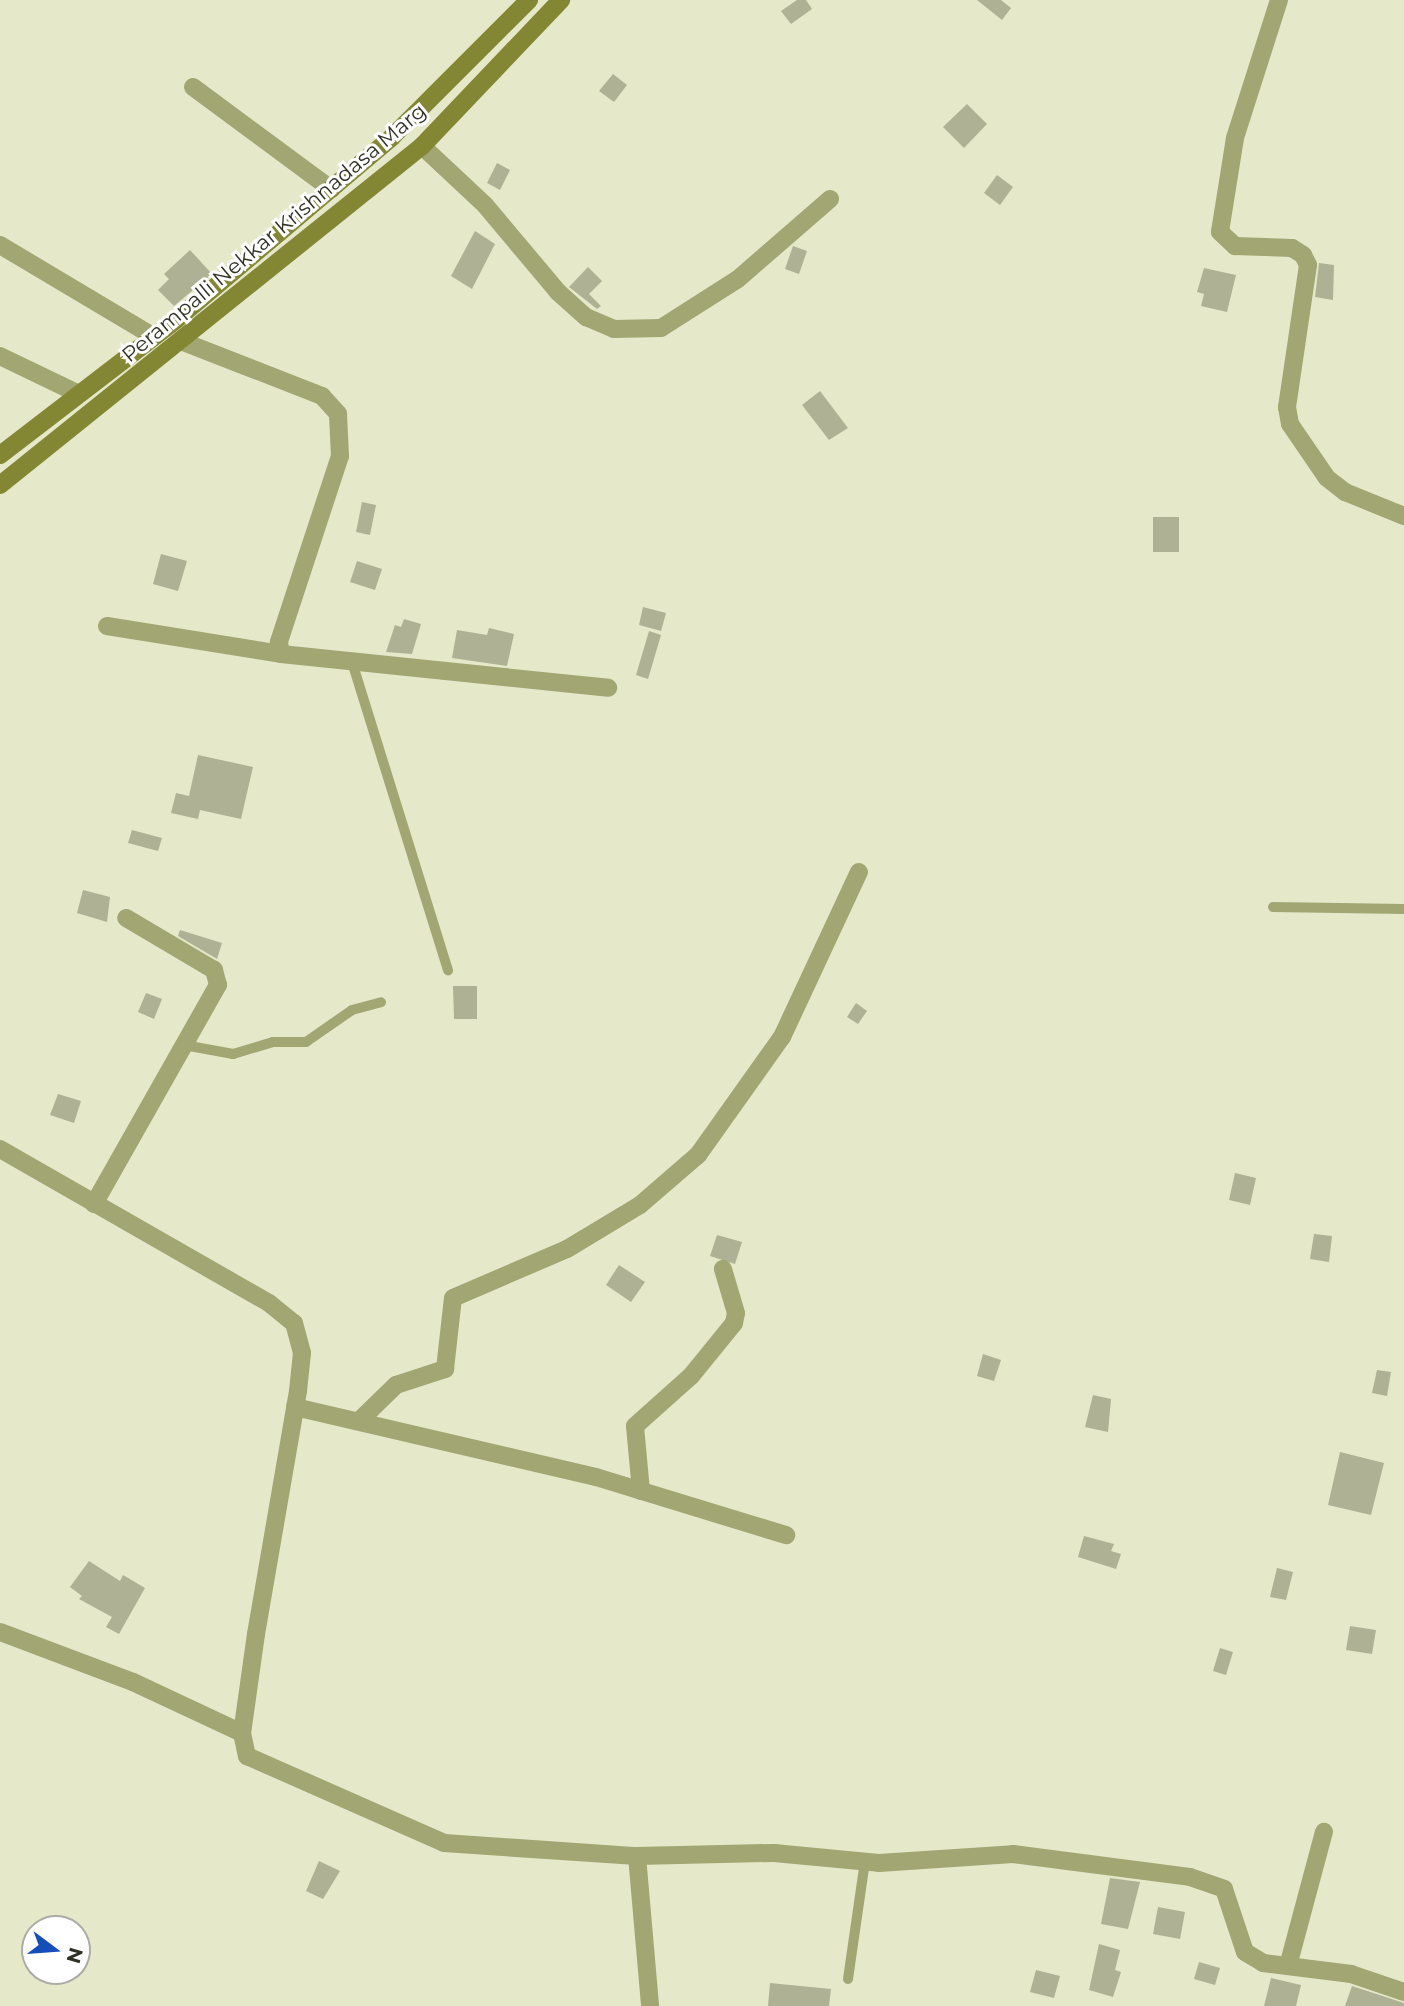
<!DOCTYPE html>
<style>
body{margin:0}
#map{position:relative;width:1404px;height:2006px;overflow:hidden;background:#e5e8c9;font-family:Montserrat,sans-serif}
div>[style]{position:absolute}
.building>*{inset:0;background:#afb194}
.lane>*{height:10px;margin:-5px;padding:0 5px;transform-origin:5px;border-radius:5px;background:#a2a672}
.street>*{height:18px;margin:-9px;padding:0 9px;transform-origin:9px;border-radius:9px;background:#a2a672}
.secondary>*{height:18px;margin:-9px;padding:0 9px;transform-origin:9px;border-radius:9px;background:#838633}
span{translate:-50% -50%;white-space:nowrap;text-align:center;line-height:1.15;-webkit-text-stroke:6px #fff;paint-order:stroke}
.street-label{font-size:21px;color:#2f3024}
.north{position:absolute;left:21px;top:1915px;width:70px;height:70px;box-sizing:border-box;background:#fff;border:2px solid #acaca7;border-radius:50%;rotate:106deg;font-size:19px;font-weight:700;line-height:28px;text-align:center;color:#2f3024}
.north::after{content:'';display:block;margin:auto;width:24px;height:32px;background:#134eba;clip-path:polygon(50% 0,100% 100%,50% 72%,0 100%)}
</style>
<div id="map">
<div class="building">
<i style="clip-path:polygon(797px 0,806px 0,812px 9px,791px 24px,781px 11px)"></i>
<i style="clip-path:polygon(977px 0,1001px 0,1011px 8px,1002px 20px)"></i>
<i style="clip-path:polygon(613px 74px,627px 85px,614px 102px,599px 91px)"></i>
<i style="clip-path:polygon(967px 104px,987px 124px,964px 148px,943px 127px)"></i>
<i style="clip-path:polygon(497px 163px,510px 170px,500px 190px,487px 183px)"></i>
<i style="clip-path:polygon(997px 175px,1013px 187px,1000px 205px,984px 193px)"></i>
<i style="clip-path:polygon(475px 231px,495px 244px,472px 289px,451px 276px)"></i>
<i style="clip-path:polygon(793px 246px,807px 251px,799px 274px,785px 269px)"></i>
<i style="clip-path:polygon(190px 250px,212px 274px,174px 306px,158px 290px,169px 279px,164px 274px)"></i>
<i style="clip-path:polygon(1319px 263px,1334px 265px,1333px 300px,1315px 297px)"></i>
<i style="clip-path:polygon(588px 267px,602px 281px,589px 294px,601px 306px,597px 309px,569px 287px)"></i>
<i style="clip-path:polygon(1204px 268px,1236px 275px,1227px 312px,1201px 306px,1204px 294px,1197px 292px)"></i>
<i style="clip-path:polygon(820px 391px,848px 428px,829px 440px,802px 405px)"></i>
<i style="clip-path:polygon(362px 502px,376px 505px,370px 535px,356px 532px)"></i>
<i style="clip-path:polygon(1153px 517px,1179px 517px,1179px 552px,1153px 552px)"></i>
<i style="clip-path:polygon(161px 554px,187px 561px,178px 591px,153px 584px)"></i>
<i style="clip-path:polygon(357px 561px,382px 569px,375px 590px,350px 582px)"></i>
<i style="clip-path:polygon(643px 607px,666px 613px,661px 631px,639px 625px)"></i>
<i style="clip-path:polygon(404px 619px,421px 624px,412px 654px,386px 652px,395px 625px,401px 627px)"></i>
<i style="clip-path:polygon(489px 628px,514px 634px,507px 666px,452px 658px,457px 630px,487px 635px)"></i>
<i style="clip-path:polygon(649px 631px,661px 635px,648px 679px,636px 675px)"></i>
<i style="clip-path:polygon(198px 755px,253px 767px,241px 819px,200px 810px,198px 819px,171px 813px,176px 793px,189px 796px)"></i>
<i style="clip-path:polygon(132px 830px,162px 838px,158px 851px,128px 843px)"></i>
<i style="clip-path:polygon(83px 890px,110px 897px,107px 922px,77px 913px)"></i>
<i style="clip-path:polygon(180px 930px,222px 943px,217px 959px,178px 936px)"></i>
<i style="clip-path:polygon(453px 986px,477px 986px,477px 1019px,454px 1019px)"></i>
<i style="clip-path:polygon(146px 993px,162px 999px,154px 1019px,138px 1012px)"></i>
<i style="clip-path:polygon(856px 1003px,867px 1011px,858px 1024px,847px 1017px)"></i>
<i style="clip-path:polygon(58px 1094px,81px 1101px,74px 1123px,50px 1115px)"></i>
<i style="clip-path:polygon(1235px 1173px,1256px 1178px,1250px 1205px,1229px 1200px)"></i>
<i style="clip-path:polygon(1314px 1234px,1332px 1236px,1329px 1262px,1310px 1259px)"></i>
<i style="clip-path:polygon(717px 1235px,742px 1242px,735px 1264px,710px 1256px)"></i>
<i style="clip-path:polygon(619px 1265px,645px 1282px,631px 1302px,606px 1285px)"></i>
<i style="clip-path:polygon(983px 1354px,1001px 1360px,994px 1381px,977px 1376px)"></i>
<i style="clip-path:polygon(1377px 1370px,1391px 1372px,1387px 1396px,1372px 1393px)"></i>
<i style="clip-path:polygon(1093px 1395px,1111px 1399px,1108px 1432px,1085px 1427px)"></i>
<i style="clip-path:polygon(1340px 1452px,1384px 1463px,1371px 1515px,1328px 1505px)"></i>
<i style="clip-path:polygon(1084px 1536px,1114px 1544px,1111px 1551px,1121px 1554px,1116px 1569px,1078px 1557px)"></i>
<i style="clip-path:polygon(89px 1561px,120px 1581px,123px 1575px,145px 1588px,119px 1634px,106px 1627px,112px 1617px,79px 1599px,82px 1596px,70px 1587px)"></i>
<i style="clip-path:polygon(1277px 1568px,1293px 1572px,1286px 1600px,1270px 1597px)"></i>
<i style="clip-path:polygon(1350px 1626px,1376px 1630px,1372px 1654px,1346px 1650px)"></i>
<i style="clip-path:polygon(1220px 1648px,1233px 1652px,1226px 1675px,1213px 1671px)"></i>
<i style="clip-path:polygon(319px 1861px,340px 1871px,323px 1899px,306px 1891px)"></i>
<i style="clip-path:polygon(1110px 1878px,1140px 1882px,1128px 1929px,1101px 1924px)"></i>
<i style="clip-path:polygon(1158px 1907px,1185px 1912px,1180px 1939px,1153px 1934px)"></i>
<i style="clip-path:polygon(1099px 1944px,1120px 1950px,1115px 1970px,1121px 1972px,1113px 1997px,1089px 1990px)"></i>
<i style="clip-path:polygon(1199px 1962px,1220px 1968px,1215px 1985px,1194px 1979px)"></i>
<i style="clip-path:polygon(1036px 1970px,1060px 1976px,1054px 1998px,1030px 1992px)"></i>
<i style="clip-path:polygon(1271px 1978px,1301px 1985px,1296px 2006px,1264px 2006px)"></i>
<i style="clip-path:polygon(770px 1983px,831px 1989px,829px 2006px,768px 2006px)"></i>
<i style="clip-path:polygon(1352px 1986px,1404px 2003px,1404px 2006px,1345px 2006px)"></i>
</div>
<div class="lane">
<i style="left:352px;top:662px;width:323px;rotate:72.7deg"></i>
<i style="left:1273px;top:907px;width:131px;rotate:0.9deg"></i>
<i style="left:184px;top:1045px;width:50px;rotate:10.4deg"></i>
<i style="left:233px;top:1054px;width:42px;rotate:-16.7deg"></i>
<i style="left:273px;top:1042px;width:33px"></i>
<i style="left:306px;top:1042px;width:56px;rotate:-34.8deg"></i>
<i style="left:352px;top:1010px;width:30px;rotate:-15deg"></i>
<i style="left:848px;top:1979px;width:119px;rotate:-81.8deg"></i>
</div>
<div class="street">
<i style="left:1279px;top:0;width:145px;rotate:107.7deg"></i>
<i style="left:1235px;top:138px;width:95px;rotate:99.1deg"></i>
<i style="left:1220px;top:232px;width:21px;rotate:43deg"></i>
<i style="left:1235px;top:246px;width:57px;rotate:2deg"></i>
<i style="left:1292px;top:248px;width:13px;rotate:32deg"></i>
<i style="left:1303px;top:255px;width:11px;rotate:63deg"></i>
<i style="left:1308px;top:265px;width:144px;rotate:98.4deg"></i>
<i style="left:1287px;top:407px;width:17px;rotate:80deg"></i>
<i style="left:1290px;top:424px;width:65px;rotate:55.6deg"></i>
<i style="left:1327px;top:478px;width:23px;rotate:38deg"></i>
<i style="left:1345px;top:492px;width:64px;rotate:22.1deg"></i>
<i style="left:193px;top:87px;width:172px;rotate:36.5deg"></i>
<i style="left:422px;top:146px;width:86px;rotate:43.1deg"></i>
<i style="left:485px;top:205px;width:114px;rotate:50deg"></i>
<i style="left:558px;top:292px;width:38px;rotate:42deg"></i>
<i style="left:586px;top:317px;width:30px;rotate:23deg"></i>
<i style="left:614px;top:329px;width:47px;rotate:-1.2deg"></i>
<i style="left:661px;top:328px;width:91px;rotate:-32.5deg"></i>
<i style="left:738px;top:279px;width:122px;rotate:-41deg"></i>
<i style="left:0;top:245px;width:176px;rotate:30.8deg"></i>
<i style="left:181px;top:341px;width:151px;rotate:21.3deg"></i>
<i style="left:322px;top:396px;width:24px;rotate:48deg"></i>
<i style="left:338px;top:414px;width:42px;rotate:87.3deg"></i>
<i style="left:340px;top:456px;width:196px;rotate:108.2deg"></i>
<i style="left:279px;top:642px;width:12px;rotate:81deg"></i>
<i style="left:281px;top:654px;width:329px;rotate:5.9deg"></i>
<i style="left:0;top:356px;width:85px;rotate:25.7deg"></i>
<i style="left:107px;top:626px;width:176px;rotate:9.1deg"></i>
<i style="left:0;top:1149px;width:310px;rotate:29.8deg"></i>
<i style="left:269px;top:1303px;width:32px;rotate:39deg"></i>
<i style="left:294px;top:1323px;width:31px;rotate:75deg"></i>
<i style="left:302px;top:1353px;width:38px;rotate:96deg"></i>
<i style="left:298px;top:1391px;width:247px;rotate:99.8deg"></i>
<i style="left:256px;top:1634px;width:100px;rotate:98deg"></i>
<i style="left:242px;top:1733px;width:24px;rotate:78deg"></i>
<i style="left:247px;top:1756px;width:215px;rotate:23.8deg"></i>
<i style="left:444px;top:1843px;width:193px;rotate:3.9deg"></i>
<i style="left:637px;top:1856px;width:137px;rotate:-1.3deg"></i>
<i style="left:774px;top:1853px;width:105px;rotate:5.4deg"></i>
<i style="left:879px;top:1863px;width:134px;rotate:-3.8deg"></i>
<i style="left:1013px;top:1854px;width:178px;rotate:7.4deg"></i>
<i style="left:1190px;top:1877px;width:36px;rotate:19deg"></i>
<i style="left:1224px;top:1889px;width:66px;rotate:71.6deg"></i>
<i style="left:1245px;top:1952px;width:21px;rotate:31deg"></i>
<i style="left:1263px;top:1963px;width:89px;rotate:7.1deg"></i>
<i style="left:1351px;top:1974px;width:56px;rotate:18.8deg"></i>
<i style="left:94px;top:1204px;width:252px;rotate:-60.5deg"></i>
<i style="left:218px;top:985px;width:16px;rotate:-105deg"></i>
<i style="left:214px;top:970px;width:102px;rotate:-149.4deg"></i>
<i style="left:295px;top:1407px;width:309px;rotate:13.1deg"></i>
<i style="left:596px;top:1477px;width:199px;rotate:17deg"></i>
<i style="left:359px;top:1421px;width:52px;rotate:-44.2deg"></i>
<i style="left:396px;top:1385px;width:52px;rotate:-18.1deg"></i>
<i style="left:445px;top:1369px;width:71px;rotate:-83.6deg"></i>
<i style="left:453px;top:1298px;width:124px;rotate:-23.3deg"></i>
<i style="left:567px;top:1249px;width:85px;rotate:-31.1deg"></i>
<i style="left:640px;top:1205px;width:77px;rotate:-40.8deg"></i>
<i style="left:698px;top:1155px;width:145px;rotate:-54.6deg"></i>
<i style="left:782px;top:1037px;width:182px;rotate:-65deg"></i>
<i style="left:641px;top:1491px;width:65px;rotate:-95.3deg"></i>
<i style="left:635px;top:1426px;width:75px;rotate:-41.8deg"></i>
<i style="left:691px;top:1376px;width:68px;rotate:-50.9deg"></i>
<i style="left:734px;top:1323px;width:10px;rotate:-79deg"></i>
<i style="left:736px;top:1313px;width:46px;rotate:-106.5deg"></i>
<i style="left:0;top:1632px;width:142px;rotate:20.6deg"></i>
<i style="left:133px;top:1682px;width:120px;rotate:25.1deg"></i>
<i style="left:637px;top:1856px;width:151px;rotate:85deg"></i>
<i style="left:1288px;top:1966px;width:139px;rotate:-75deg"></i>
</div>
<div class="secondary">
<i style="left:0;top:455px;width:223px;rotate:-37.5deg"></i>
<i style="left:177px;top:319px;width:282px;rotate:-40.2deg"></i>
<i style="left:392px;top:137px;width:194px;rotate:-45deg"></i>
<i style="left:0;top:485px;width:541px;rotate:-38.78deg"></i>
<i style="left:422px;top:146px;width:202px;rotate:-46.4deg"></i>
</div>
<div class="street-label">
<span style="left:274px;top:233px;rotate:-40deg">Perampalli Nekkar Krishnadasa Marg</span>
</div>
<div class="north">N</div>
</div>
